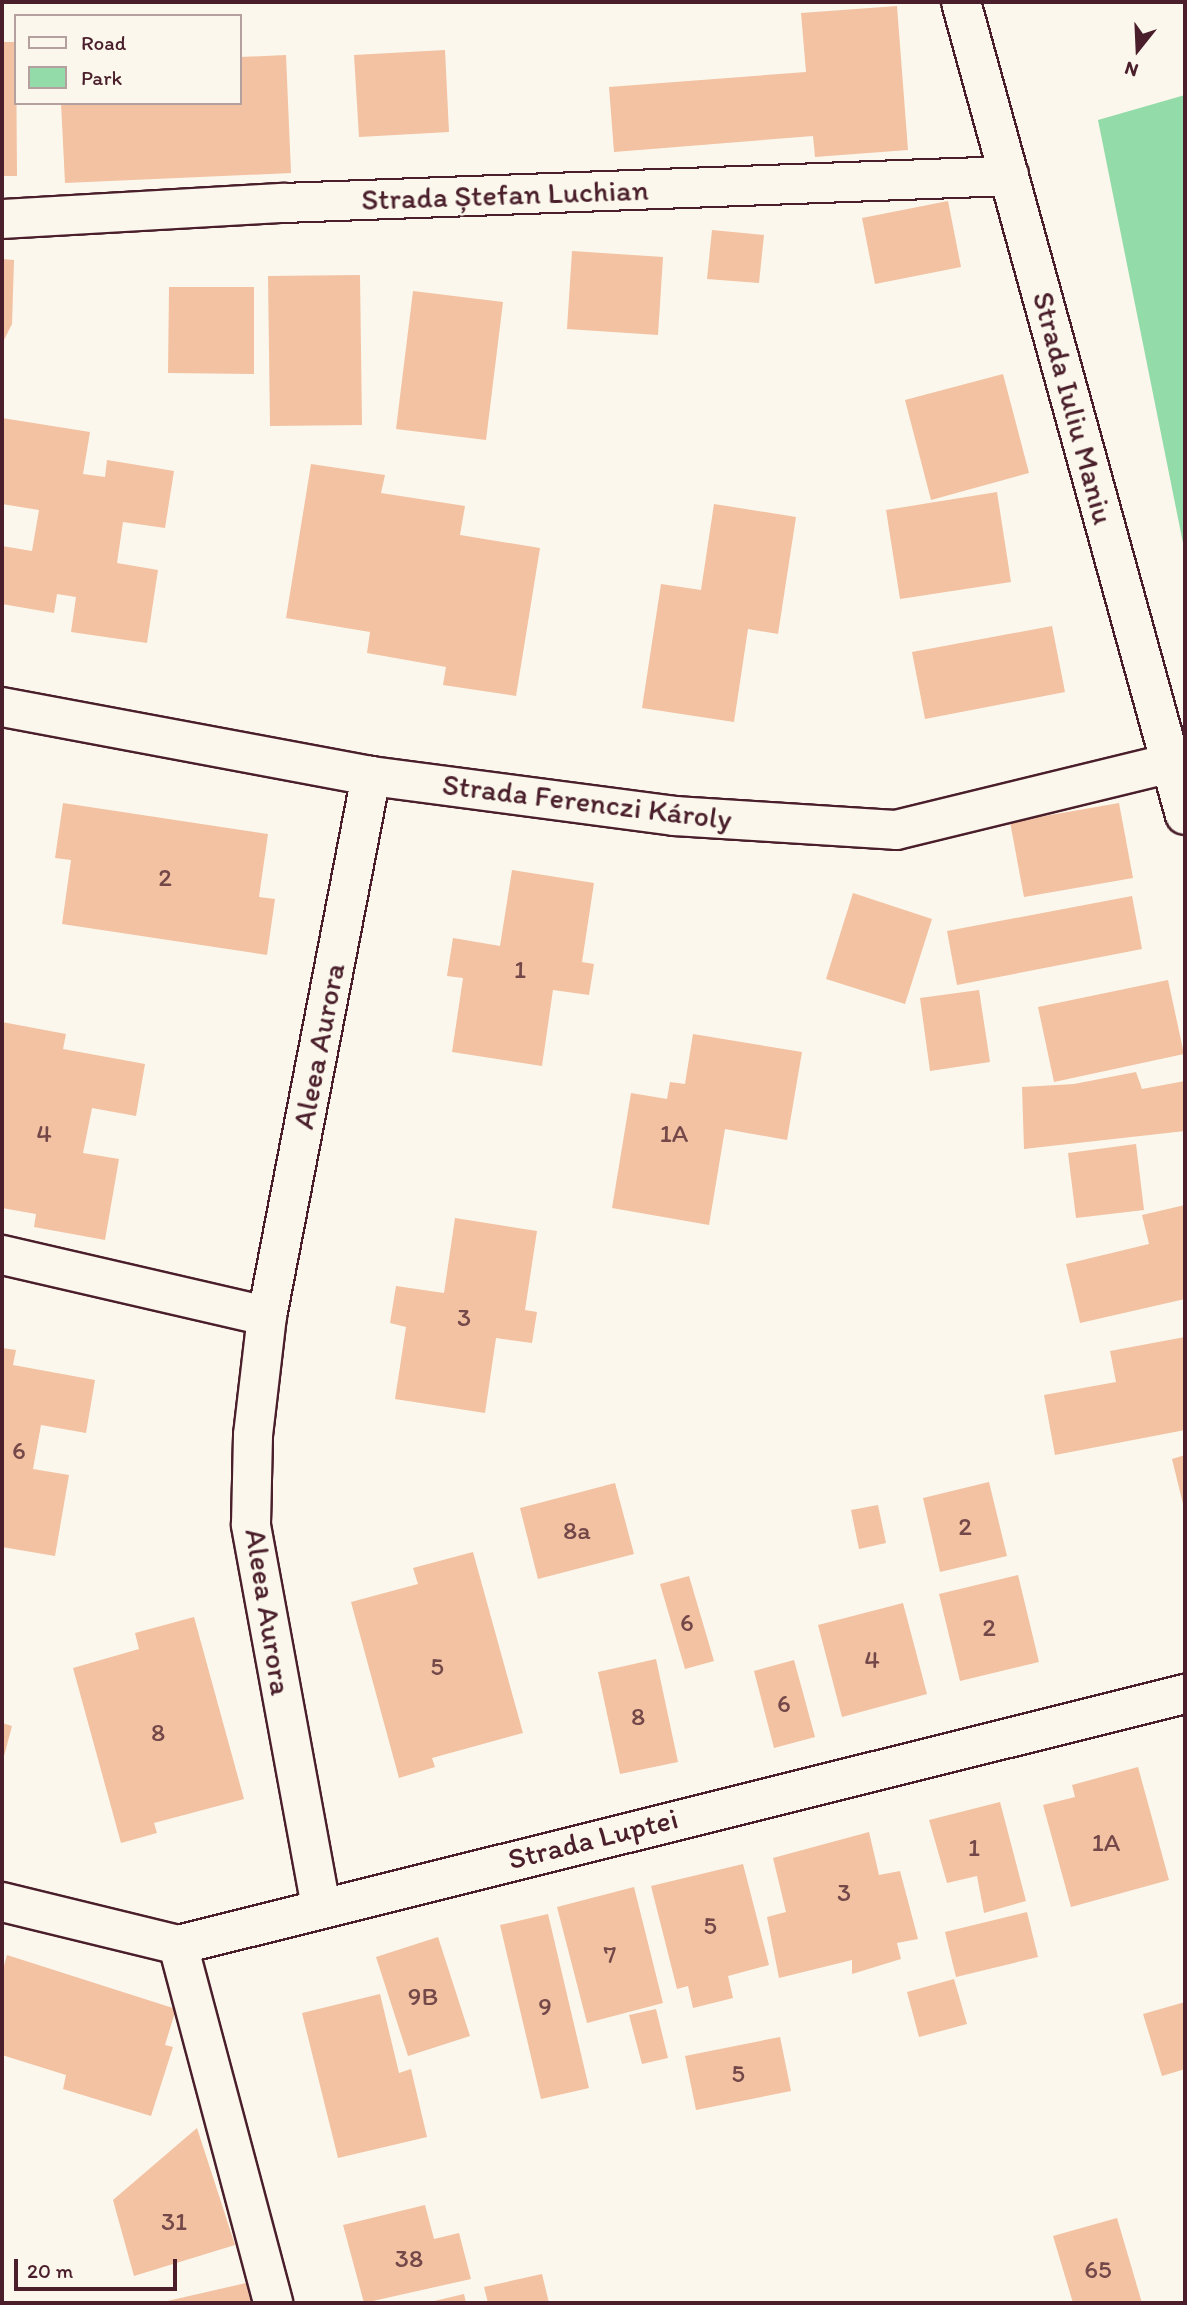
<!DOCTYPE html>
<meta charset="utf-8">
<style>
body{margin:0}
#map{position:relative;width:1187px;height:2305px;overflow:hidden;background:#fbf7ec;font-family:Itim,sans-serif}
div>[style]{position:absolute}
.green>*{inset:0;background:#93dba9}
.building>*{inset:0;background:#f2c2a2}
.roads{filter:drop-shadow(2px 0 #4a1f2b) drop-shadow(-2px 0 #4a1f2b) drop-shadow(0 2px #4a1f2b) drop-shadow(0 -2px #4a1f2b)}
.minor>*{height:38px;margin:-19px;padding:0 19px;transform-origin:19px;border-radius:19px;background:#fbf7ec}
span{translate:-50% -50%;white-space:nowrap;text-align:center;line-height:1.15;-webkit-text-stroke:5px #fbf7ec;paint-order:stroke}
.number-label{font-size:26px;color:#744849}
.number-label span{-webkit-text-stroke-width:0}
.street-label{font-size:30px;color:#4a1f2b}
.frame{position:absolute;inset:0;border:4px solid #4a1f2b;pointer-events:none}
.legend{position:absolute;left:14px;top:14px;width:228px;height:91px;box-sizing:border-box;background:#fbf7ec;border:2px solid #b4a19f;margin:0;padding:9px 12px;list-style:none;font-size:21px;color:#4a1f2b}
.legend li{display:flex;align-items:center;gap:14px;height:35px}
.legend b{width:35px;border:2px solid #b4a19f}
.north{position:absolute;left:1103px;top:14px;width:70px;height:70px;-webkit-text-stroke:5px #fbf7ec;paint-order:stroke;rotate:198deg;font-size:19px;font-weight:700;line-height:28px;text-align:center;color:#4a1f2b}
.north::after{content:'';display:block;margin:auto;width:24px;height:32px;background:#4a1f2b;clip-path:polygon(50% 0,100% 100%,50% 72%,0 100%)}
.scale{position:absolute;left:14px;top:2259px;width:163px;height:32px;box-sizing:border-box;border:4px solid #4a1f2b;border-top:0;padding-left:9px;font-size:21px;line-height:24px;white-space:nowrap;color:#4a1f2b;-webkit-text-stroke:5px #fbf7ec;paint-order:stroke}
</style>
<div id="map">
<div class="green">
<i style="clip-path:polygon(1185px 95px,1185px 553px,1098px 120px)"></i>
</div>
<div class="building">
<i style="clip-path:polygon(897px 6px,908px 150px,815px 157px,813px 136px,614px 152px,609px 87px,806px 72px,801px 13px)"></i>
<i style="clip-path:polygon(2px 42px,16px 42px,17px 176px,2px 176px)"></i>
<i style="clip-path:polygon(445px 50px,449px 132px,359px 137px,354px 55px)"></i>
<i style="clip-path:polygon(286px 55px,291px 173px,65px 183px,61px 103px,240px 103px,240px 57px)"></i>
<i style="clip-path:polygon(948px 201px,961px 267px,875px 284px,862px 218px)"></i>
<i style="clip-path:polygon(712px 230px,764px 235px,759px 283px,707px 279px)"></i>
<i style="clip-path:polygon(572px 251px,663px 257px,658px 335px,567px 329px)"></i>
<i style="clip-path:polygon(2px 259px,14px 260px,12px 324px,2px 344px)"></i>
<i style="clip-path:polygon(360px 275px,362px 425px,270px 426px,268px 276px)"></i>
<i style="clip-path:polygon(169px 287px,254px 287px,254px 374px,168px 373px)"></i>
<i style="clip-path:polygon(413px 291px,503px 302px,486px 440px,396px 429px)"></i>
<i style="clip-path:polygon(1003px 374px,1029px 473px,931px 500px,905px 400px)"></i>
<i style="clip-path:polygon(2px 418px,90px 432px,83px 474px,105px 477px,107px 460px,174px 471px,165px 528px,123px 522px,117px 563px,158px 570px,147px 643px,71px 632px,76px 597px,57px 594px,54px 613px,2px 604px,2px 546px,32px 551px,39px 510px,2px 504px)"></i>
<i style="clip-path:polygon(311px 464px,385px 475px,381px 493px,465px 506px,460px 535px,540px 548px,516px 696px,443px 685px,446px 667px,367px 653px,370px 632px,286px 618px)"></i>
<i style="clip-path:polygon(997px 492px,1011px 582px,900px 599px,886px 510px)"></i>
<i style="clip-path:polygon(714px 504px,796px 517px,778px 634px,748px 629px,734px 722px,642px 708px,661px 584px,701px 590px)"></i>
<i style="clip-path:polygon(1052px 626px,1065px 692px,925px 719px,912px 652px)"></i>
<i style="clip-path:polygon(63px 803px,268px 834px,259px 897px,275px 899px,267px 955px,62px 924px,71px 860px,55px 858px)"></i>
<i style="clip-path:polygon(1119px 803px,1133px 878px,1024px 897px,1010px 822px)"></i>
<i style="clip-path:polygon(512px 870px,594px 883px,582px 962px,594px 964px,589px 995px,553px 990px,542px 1066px,452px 1052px,463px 978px,447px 976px,453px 938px,500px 946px)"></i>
<i style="clip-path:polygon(853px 893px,932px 919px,905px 1004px,826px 979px)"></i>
<i style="clip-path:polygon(1132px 896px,1142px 949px,957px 985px,947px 931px)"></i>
<i style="clip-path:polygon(1168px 980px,1184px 1054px,1054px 1082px,1038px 1007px)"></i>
<i style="clip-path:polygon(979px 990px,990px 1062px,930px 1071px,920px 998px)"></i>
<i style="clip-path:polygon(2px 1022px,66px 1034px,63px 1049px,145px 1064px,136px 1116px,92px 1108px,83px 1153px,119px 1159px,105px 1240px,34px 1227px,36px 1214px,2px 1208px)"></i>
<i style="clip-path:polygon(693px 1034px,802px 1052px,787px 1140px,725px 1129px,709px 1225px,612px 1208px,631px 1093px,667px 1099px,670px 1082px,685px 1084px)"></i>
<i style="clip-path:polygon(1136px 1072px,1142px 1089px,1185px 1081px,1185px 1131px,1024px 1149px,1022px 1087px,1074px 1084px)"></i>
<i style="clip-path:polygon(1136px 1144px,1144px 1210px,1076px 1218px,1068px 1153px)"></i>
<i style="clip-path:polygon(1185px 1205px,1185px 1299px,1080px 1323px,1066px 1264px,1149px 1244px,1142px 1215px)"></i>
<i style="clip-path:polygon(455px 1218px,537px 1231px,525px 1310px,537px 1312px,532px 1343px,496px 1338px,485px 1413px,395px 1399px,406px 1327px,390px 1323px,396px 1286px,444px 1293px)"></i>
<i style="clip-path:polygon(1185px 1337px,1185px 1430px,1055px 1455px,1044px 1395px,1116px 1382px,1110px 1351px)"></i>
<i style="clip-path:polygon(2px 1348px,16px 1350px,13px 1365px,95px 1380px,86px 1433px,41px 1425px,33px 1469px,69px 1475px,55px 1556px,2px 1547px)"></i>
<i style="clip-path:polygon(1185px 1455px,1185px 1508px,1184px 1508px,1172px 1459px)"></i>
<i style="clip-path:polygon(989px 1482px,1007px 1556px,940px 1572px,923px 1498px)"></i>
<i style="clip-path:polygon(615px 1483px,634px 1554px,538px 1579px,520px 1508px)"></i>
<i style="clip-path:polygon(878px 1505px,886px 1543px,859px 1549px,851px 1510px)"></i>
<i style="clip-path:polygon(473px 1552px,523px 1733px,432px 1758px,435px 1767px,399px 1778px,351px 1602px,418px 1584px,413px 1568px)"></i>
<i style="clip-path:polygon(1018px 1575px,1039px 1662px,960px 1681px,939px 1594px)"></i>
<i style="clip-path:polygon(689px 1576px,714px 1661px,685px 1669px,660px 1584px)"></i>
<i style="clip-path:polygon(903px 1603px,927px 1694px,842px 1717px,818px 1625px)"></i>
<i style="clip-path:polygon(194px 1617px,244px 1799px,154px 1823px,157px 1833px,121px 1843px,73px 1668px,139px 1649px,135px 1633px)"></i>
<i style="clip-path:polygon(656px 1659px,678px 1762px,620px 1774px,598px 1672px)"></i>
<i style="clip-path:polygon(794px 1660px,815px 1737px,774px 1748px,754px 1671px)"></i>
<i style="clip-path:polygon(2px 1723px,12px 1726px,3px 1760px,2px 1760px)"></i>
<i style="clip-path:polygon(1138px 1767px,1169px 1880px,1071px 1907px,1043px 1805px,1075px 1797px,1072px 1785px)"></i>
<i style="clip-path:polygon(1000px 1802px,1026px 1901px,984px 1913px,977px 1876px,947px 1883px,929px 1820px)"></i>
<i style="clip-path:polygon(869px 1832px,879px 1875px,900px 1871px,918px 1939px,897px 1943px,901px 1959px,852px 1974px,852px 1960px,779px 1978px,767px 1917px,786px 1912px,773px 1858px)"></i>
<i style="clip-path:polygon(743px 1864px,769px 1965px,728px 1976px,733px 1998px,693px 2008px,688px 1986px,677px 1989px,651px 1886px)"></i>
<i style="clip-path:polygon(634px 1887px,663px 2003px,587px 2023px,557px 1907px)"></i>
<i style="clip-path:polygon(1027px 1912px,1038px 1957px,956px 1977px,945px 1932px)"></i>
<i style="clip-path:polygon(548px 1914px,589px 2088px,541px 2099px,500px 1925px)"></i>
<i style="clip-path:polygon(438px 1937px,470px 2036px,408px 2056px,376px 1957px)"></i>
<i style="clip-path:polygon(7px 1955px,176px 2009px,165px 2045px,173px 2047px,151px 2116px,63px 2089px,66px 2075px,2px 2055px,2px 1973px)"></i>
<i style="clip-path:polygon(954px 1979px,967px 2024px,919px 2037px,907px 1992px)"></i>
<i style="clip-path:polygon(380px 1994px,399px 2073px,411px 2069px,427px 2137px,338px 2158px,302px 2013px)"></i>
<i style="clip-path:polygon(1185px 2002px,1185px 2069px,1162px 2076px,1143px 2014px)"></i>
<i style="clip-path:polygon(656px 2009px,668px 2058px,642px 2064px,629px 2015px)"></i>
<i style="clip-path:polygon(780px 2037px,791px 2091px,696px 2110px,685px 2056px)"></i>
<i style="clip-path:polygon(197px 2128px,235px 2245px,134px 2276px,113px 2200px)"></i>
<i style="clip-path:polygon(425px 2205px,434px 2239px,459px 2233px,471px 2279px,364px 2303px,343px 2225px)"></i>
<i style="clip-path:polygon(1117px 2218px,1142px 2303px,1073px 2303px,1053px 2236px)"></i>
<i style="clip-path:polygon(542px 2274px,549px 2303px,488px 2303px,484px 2287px)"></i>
<i style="clip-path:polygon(246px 2283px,251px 2303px,164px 2303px,163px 2302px)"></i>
<i style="clip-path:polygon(464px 2294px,466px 2303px,430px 2303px,430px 2302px)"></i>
</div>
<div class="roads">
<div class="minor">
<i style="left:961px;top:2px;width:843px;rotate:74.6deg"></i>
<i style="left:2px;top:219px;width:281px;rotate:-3.3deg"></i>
<i style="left:283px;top:203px;width:727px;rotate:-2.13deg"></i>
<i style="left:2px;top:707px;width:375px;rotate:10.6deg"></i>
<i style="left:371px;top:776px;width:306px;rotate:7.5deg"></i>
<i style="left:674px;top:816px;width:222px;rotate:3.6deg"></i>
<i style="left:896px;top:830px;width:283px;rotate:-13.7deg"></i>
<i style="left:1171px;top:763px;width:14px;rotate:4deg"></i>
<i style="left:2px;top:1255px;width:272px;rotate:13deg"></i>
<i style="left:2px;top:1902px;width:181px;rotate:13.7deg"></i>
<i style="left:178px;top:1945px;width:1038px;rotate:-14deg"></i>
<i style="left:321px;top:1907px;width:389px;rotate:-100.4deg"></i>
<i style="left:251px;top:1524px;width:89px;rotate:-88.7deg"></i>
<i style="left:253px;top:1435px;width:120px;rotate:-83.3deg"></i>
<i style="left:267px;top:1316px;width:550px;rotate:-79.1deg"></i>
<i style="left:178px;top:1945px;width:370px;rotate:75.1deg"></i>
</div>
</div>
<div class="number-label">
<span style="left:165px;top:878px">2</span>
<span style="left:520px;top:970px">1</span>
<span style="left:44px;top:1134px">4</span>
<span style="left:674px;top:1134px">1A</span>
<span style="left:464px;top:1318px">3</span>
<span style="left:19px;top:1451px">6</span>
<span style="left:965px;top:1527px">2</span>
<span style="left:577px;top:1531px">8a</span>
<span style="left:687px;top:1623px">6</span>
<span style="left:989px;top:1628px">2</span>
<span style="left:872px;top:1660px">4</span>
<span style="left:437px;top:1667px">5</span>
<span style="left:784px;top:1704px">6</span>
<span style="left:638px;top:1717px">8</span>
<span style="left:158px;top:1733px">8</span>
<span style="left:1106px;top:1843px">1A</span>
<span style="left:974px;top:1848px">1</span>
<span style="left:844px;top:1893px">3</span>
<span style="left:710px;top:1926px">5</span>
<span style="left:610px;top:1955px">7</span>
<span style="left:423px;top:1997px">9B</span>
<span style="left:545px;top:2007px">9</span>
<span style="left:738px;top:2074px">5</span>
<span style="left:174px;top:2222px">31</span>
<span style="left:409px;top:2259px">38</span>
<span style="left:1098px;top:2270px">65</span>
</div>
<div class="street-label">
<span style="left:505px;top:195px;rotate:-2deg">Strada Ștefan Luchian</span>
<span style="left:1073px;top:408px;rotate:75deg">Strada Iuliu Maniu</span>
<span style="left:587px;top:802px;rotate:7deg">Strada Ferenczi Károly</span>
<span style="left:319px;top:1046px;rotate:-79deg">Aleea Aurora</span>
<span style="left:268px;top:1612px;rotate:81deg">Aleea Aurora</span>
<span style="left:593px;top:1839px;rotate:-14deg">Strada Luptei</span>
</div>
<div class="frame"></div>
<ul class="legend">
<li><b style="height:9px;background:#fbf7ec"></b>Road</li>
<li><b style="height:19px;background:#93dba9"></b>Park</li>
</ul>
<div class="north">N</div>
<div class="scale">20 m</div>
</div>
